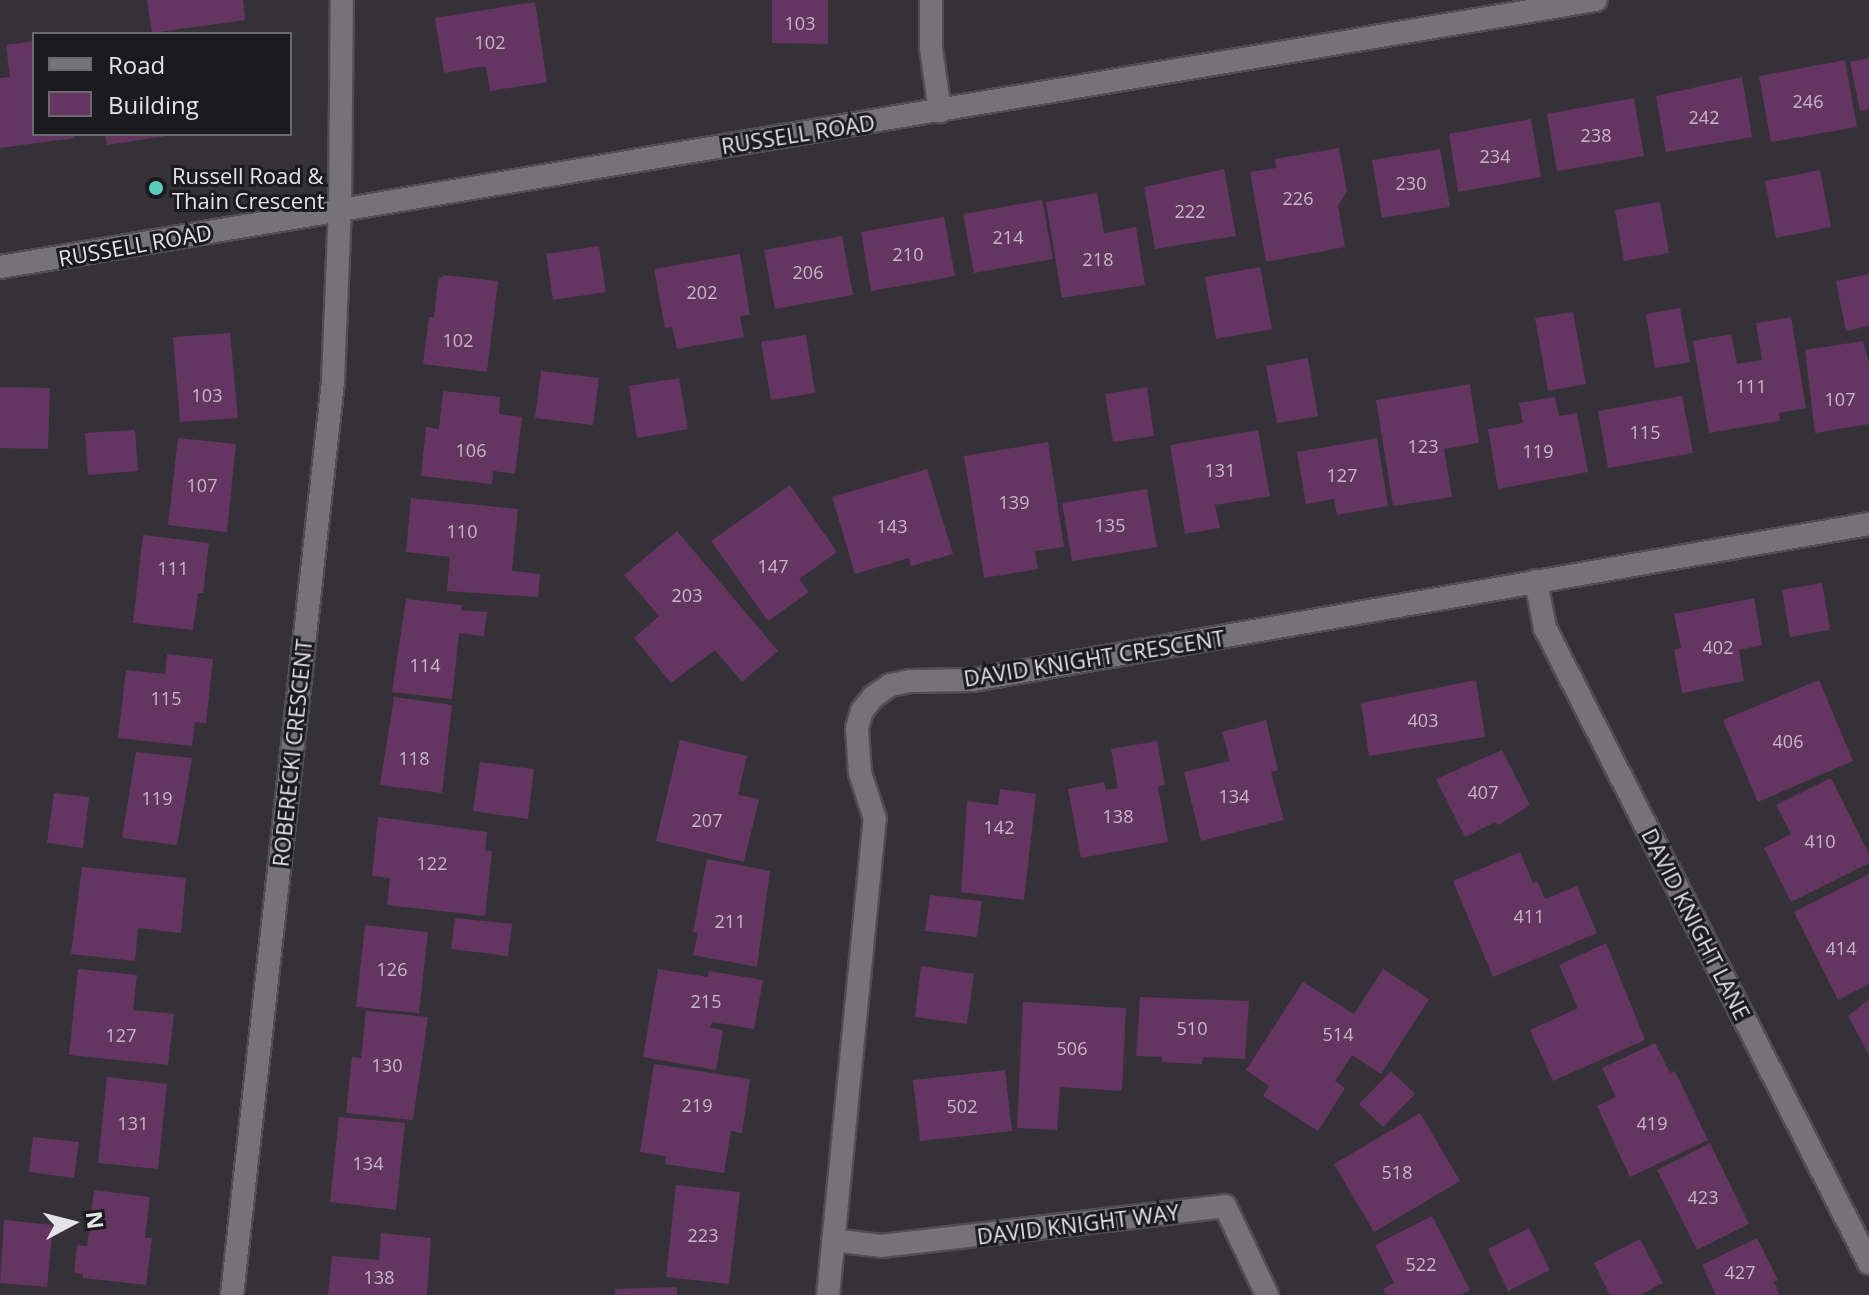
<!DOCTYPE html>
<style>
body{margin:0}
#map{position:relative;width:1869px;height:1295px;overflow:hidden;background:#343138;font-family:"Open Sans",sans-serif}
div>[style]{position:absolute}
.building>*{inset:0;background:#653562}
.roads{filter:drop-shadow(2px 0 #504e53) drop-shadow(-2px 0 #504e53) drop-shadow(0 2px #504e53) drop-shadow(0 -2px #504e53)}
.minor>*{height:22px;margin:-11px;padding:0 11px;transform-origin:11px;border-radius:11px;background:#757279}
.tertiary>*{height:22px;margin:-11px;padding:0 11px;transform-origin:11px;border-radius:11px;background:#757279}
.dots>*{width:22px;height:22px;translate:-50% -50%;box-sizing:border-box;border:4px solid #1b1a1d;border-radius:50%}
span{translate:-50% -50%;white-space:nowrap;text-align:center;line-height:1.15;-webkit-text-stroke:6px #1b1a1d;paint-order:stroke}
.number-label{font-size:18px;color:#c4b8c6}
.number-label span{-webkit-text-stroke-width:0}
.street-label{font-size:22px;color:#e4e3e7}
.poi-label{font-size:22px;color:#e4e3e7}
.left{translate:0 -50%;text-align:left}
.legend{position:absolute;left:32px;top:32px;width:260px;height:104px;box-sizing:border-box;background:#1b1a1d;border:2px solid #6b6a6e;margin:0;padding:10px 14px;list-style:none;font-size:24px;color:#e4e3e7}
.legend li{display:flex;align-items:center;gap:16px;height:40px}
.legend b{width:40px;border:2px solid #6b6a6e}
.north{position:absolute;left:32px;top:1183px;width:80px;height:80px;-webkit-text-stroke:6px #1b1a1d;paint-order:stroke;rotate:83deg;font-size:22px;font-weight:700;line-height:32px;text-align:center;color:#e4e3e7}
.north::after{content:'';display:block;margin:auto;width:28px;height:36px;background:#e4e3e7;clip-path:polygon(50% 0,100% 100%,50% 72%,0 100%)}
</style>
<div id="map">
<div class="building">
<i style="clip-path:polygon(147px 0,243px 0,245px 20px,152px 33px)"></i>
<i style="clip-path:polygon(772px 0,828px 0,828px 44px,772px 43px)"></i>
<i style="clip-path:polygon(535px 2px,547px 82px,490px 91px,486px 66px,444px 73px,435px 18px)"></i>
<i style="clip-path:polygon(34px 41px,34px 134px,74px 134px,75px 138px,0 148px,0 78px,10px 77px,6px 45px)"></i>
<i style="clip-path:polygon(1869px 58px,1869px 109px,1860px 111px,1850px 62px)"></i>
<i style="clip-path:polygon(1845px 60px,1857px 127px,1771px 142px,1759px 76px)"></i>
<i style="clip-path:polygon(1742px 77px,1752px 137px,1666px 152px,1656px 96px)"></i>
<i style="clip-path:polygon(1634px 98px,1644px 156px,1557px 171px,1547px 114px)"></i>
<i style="clip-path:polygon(1531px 119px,1541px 177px,1458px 192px,1449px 134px)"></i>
<i style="clip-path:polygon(105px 134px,166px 134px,166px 136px,107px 145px)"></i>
<i style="clip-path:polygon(1339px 148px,1347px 191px,1338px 206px,1345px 247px,1266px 262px,1250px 172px,1276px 168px,1275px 159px)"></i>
<i style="clip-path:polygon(1440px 149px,1450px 207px,1382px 218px,1372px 160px)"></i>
<i style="clip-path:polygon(1224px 169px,1236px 236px,1155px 249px,1144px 187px)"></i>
<i style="clip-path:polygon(1820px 170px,1831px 227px,1776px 238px,1765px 181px)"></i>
<i style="clip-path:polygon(1097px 193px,1104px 233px,1136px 227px,1145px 285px,1062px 298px,1046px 202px)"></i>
<i style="clip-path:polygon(1042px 200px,1053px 259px,974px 273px,963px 214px)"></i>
<i style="clip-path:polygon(1660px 202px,1669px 253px,1624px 261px,1615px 210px)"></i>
<i style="clip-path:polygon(944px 217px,955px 276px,871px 291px,861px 232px)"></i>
<i style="clip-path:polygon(842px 236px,853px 295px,775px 309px,764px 250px)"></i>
<i style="clip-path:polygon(599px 246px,606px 292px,553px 300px,546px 254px)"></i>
<i style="clip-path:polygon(740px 254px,750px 315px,740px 316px,744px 337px,677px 349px,672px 327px,665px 328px,654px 269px)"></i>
<i style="clip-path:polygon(1260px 267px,1272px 329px,1216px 339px,1205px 277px)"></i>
<i style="clip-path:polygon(1869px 274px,1869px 326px,1846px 331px,1836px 281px)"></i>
<i style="clip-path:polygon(445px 275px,498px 281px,487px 372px,423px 364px,429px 317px,434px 317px,438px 280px)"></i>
<i style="clip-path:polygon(1680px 308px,1690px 362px,1655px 368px,1646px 314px)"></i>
<i style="clip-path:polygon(1573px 312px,1586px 384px,1548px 391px,1535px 318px)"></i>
<i style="clip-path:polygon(1791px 317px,1806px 408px,1779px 413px,1780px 421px,1709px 433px,1693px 341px,1731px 334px,1737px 364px,1762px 360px,1756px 323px)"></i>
<i style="clip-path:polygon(230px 333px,238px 418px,180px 422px,173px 337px)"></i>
<i style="clip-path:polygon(806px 335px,815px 393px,771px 400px,761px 342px)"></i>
<i style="clip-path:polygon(1863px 341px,1869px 363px,1869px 424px,1815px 433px,1805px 350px)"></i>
<i style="clip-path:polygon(1308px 358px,1318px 416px,1277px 423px,1266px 366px)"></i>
<i style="clip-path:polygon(541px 371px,599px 378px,593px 425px,535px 418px)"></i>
<i style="clip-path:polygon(679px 378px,688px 429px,637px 438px,629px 386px)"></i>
<i style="clip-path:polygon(1470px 384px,1479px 443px,1444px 449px,1452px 497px,1393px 506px,1376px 400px)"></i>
<i style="clip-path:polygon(0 387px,50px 388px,48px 449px,0 448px)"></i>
<i style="clip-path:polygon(1147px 387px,1154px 436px,1113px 442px,1105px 394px)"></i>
<i style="clip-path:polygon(443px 391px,500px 397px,499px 414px,522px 417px,515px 474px,493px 471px,492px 484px,421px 476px,426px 427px,439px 429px)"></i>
<i style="clip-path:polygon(1682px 396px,1693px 453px,1608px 468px,1598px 411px)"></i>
<i style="clip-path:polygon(1555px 397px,1559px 416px,1577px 413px,1588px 472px,1498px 489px,1488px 429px,1523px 423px,1519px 403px)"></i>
<i style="clip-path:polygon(135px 430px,138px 471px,88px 475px,85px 433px)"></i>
<i style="clip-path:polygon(1258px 430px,1270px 496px,1215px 505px,1220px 528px,1185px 534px,1170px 445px)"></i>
<i style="clip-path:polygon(178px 438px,236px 444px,227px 532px,168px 525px)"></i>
<i style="clip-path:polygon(1377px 438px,1388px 506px,1337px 515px,1334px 499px,1306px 504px,1297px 452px)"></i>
<i style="clip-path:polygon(1048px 442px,1064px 547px,1035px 551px,1038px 569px,984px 578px,964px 456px)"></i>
<i style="clip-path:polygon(927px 469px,953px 554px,911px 566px,909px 558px,855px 574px,832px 497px)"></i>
<i style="clip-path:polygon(790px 485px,837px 552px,799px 579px,809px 592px,768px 621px,711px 541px)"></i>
<i style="clip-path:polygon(1147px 489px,1157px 547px,1072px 561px,1062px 503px)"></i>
<i style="clip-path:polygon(411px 498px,518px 509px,512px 571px,540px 574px,538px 597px,447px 591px,450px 557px,406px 552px)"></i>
<i style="clip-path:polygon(677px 531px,778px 651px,742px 682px,715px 650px,671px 683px,634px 638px,659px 616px,624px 575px)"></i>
<i style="clip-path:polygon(143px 535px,209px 543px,203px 593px,198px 593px,193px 630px,133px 623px)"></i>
<i style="clip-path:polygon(1822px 583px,1830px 630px,1790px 637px,1782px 590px)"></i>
<i style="clip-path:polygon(1754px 598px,1762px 645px,1739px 650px,1744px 681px,1682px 693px,1674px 650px,1681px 648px,1674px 614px)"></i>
<i style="clip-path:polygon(406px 599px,462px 605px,461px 610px,487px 612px,484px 636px,459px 633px,452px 699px,392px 692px)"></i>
<i style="clip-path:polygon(167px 654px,213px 659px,206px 723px,195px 722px,192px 746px,118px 738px,126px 670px,165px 674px)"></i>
<i style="clip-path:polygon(1476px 680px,1485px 737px,1369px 756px,1361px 703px)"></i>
<i style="clip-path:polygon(1819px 680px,1853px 761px,1758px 802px,1723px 720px)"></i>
<i style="clip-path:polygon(394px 697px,452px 705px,442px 793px,380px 785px)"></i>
<i style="clip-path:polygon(1266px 720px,1278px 770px,1271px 772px,1284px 820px,1201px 841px,1184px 772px,1230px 761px,1222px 732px)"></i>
<i style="clip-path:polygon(680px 740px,747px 756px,738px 795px,759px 799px,744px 862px,656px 841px)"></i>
<i style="clip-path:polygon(1157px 741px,1165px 785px,1158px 786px,1168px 842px,1081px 858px,1068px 789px,1104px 782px,1106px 790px,1118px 788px,1111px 749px)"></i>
<i style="clip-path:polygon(1502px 750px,1530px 805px,1499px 825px,1495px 822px,1465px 837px,1436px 779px)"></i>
<i style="clip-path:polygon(136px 752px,192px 758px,177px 845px,122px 838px)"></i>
<i style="clip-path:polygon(480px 762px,534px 769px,528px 819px,473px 811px)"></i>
<i style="clip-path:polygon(1831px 778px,1869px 854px,1869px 863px,1791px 902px,1764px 848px,1791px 834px,1776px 805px)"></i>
<i style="clip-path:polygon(1000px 789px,1036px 794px,1024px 900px,961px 892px,967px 801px,998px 805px)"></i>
<i style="clip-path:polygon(54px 793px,89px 797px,83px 848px,47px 843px)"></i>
<i style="clip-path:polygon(378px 817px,487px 832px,485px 850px,492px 851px,485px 916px,387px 905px,390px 878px,372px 876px)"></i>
<i style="clip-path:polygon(1520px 852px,1533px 883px,1537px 881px,1545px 899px,1577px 886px,1597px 933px,1493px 977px,1453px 881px)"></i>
<i style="clip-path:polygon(707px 859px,770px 871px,757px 967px,693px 955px,698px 933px,693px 932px)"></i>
<i style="clip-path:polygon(82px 867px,186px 878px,181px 933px,138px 928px,135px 961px,71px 954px)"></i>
<i style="clip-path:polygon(1869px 874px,1869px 984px,1838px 1000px,1794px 912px)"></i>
<i style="clip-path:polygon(930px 895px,982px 901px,977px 937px,925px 931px)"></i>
<i style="clip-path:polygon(455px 918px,512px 924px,508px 956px,451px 949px)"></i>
<i style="clip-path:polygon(365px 925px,428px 932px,419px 1013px,356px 1007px)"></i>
<i style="clip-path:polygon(1606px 943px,1645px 1040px,1553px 1081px,1530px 1030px,1578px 1008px,1559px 965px)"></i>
<i style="clip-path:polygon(921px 966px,974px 974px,967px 1024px,915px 1017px)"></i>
<i style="clip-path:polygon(78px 969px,137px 975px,133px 1010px,174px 1014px,168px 1065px,69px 1055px)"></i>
<i style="clip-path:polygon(658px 969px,708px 977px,709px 971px,763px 980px,754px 1029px,712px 1022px,710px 1028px,723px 1030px,716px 1070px,643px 1057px)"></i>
<i style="clip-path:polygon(1383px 969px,1429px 999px,1381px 1074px,1352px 1055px,1335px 1081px,1345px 1088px,1318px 1131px,1263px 1096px,1269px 1086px,1246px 1070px,1303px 982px,1354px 1014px)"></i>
<i style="clip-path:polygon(1140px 997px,1249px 1001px,1245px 1059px,1203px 1057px,1202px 1064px,1162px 1062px,1162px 1057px,1136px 1056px)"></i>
<i style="clip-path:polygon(1869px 999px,1869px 1055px,1848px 1016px)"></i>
<i style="clip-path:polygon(1023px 1002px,1126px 1008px,1122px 1091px,1060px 1087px,1057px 1130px,1017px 1128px)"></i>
<i style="clip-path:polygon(366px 1011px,428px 1017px,413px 1120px,346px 1113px,352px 1057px,361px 1058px)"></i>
<i style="clip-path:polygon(1655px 1043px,1670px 1073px,1675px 1071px,1708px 1140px,1630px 1177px,1597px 1106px,1616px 1097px,1602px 1068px)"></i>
<i style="clip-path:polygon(654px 1064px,750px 1079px,742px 1133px,731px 1131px,724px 1173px,665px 1164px,666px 1156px,640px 1152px)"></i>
<i style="clip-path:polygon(1005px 1070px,1012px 1131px,920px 1141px,913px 1080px)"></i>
<i style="clip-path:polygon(1391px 1071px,1415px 1094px,1383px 1127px,1359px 1104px)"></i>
<i style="clip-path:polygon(107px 1077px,167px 1084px,158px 1169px,98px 1163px)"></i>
<i style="clip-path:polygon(1420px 1113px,1460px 1181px,1374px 1232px,1334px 1164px)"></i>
<i style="clip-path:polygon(339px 1117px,405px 1123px,396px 1210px,330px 1202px)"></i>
<i style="clip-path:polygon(33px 1137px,79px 1142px,74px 1178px,29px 1172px)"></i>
<i style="clip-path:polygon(1710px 1143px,1749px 1224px,1697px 1250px,1657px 1170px)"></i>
<i style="clip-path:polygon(676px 1185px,740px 1192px,729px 1284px,666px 1277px)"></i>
<i style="clip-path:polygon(94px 1190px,150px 1197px,145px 1238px,152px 1238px,146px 1285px,83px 1278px,83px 1274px,74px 1273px,77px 1245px,87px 1246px)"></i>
<i style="clip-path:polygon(1432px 1216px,1470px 1290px,1461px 1295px,1386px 1295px,1383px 1289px,1394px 1283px,1375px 1245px)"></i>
<i style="clip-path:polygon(4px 1220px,53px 1225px,47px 1287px,0 1283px)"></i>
<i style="clip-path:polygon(1529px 1228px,1550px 1270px,1508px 1291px,1488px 1249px)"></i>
<i style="clip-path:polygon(381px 1233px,431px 1238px,427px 1295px,328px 1295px,332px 1256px,379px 1260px)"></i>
<i style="clip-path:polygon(1757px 1238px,1778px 1280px,1774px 1282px,1780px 1295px,1716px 1295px,1702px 1265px)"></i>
<i style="clip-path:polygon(1640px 1239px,1663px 1283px,1640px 1295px,1610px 1295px,1594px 1263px)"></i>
<i style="clip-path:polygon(677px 1287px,677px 1295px,615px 1295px,615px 1289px)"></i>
</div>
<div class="roads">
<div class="minor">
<i style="left:931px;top:0;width:48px;rotate:90deg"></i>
<i style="left:931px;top:48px;width:64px;rotate:81.9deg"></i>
<i style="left:1536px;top:581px;width:48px;rotate:79.2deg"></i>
<i style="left:1545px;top:628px;width:713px;rotate:62.97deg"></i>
<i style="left:833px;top:1240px;width:48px;rotate:7.1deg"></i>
<i style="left:881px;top:1246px;width:346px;rotate:-6.6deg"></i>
<i style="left:1225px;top:1206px;width:98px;rotate:64.7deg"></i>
<i style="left:232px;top:1295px;width:920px;rotate:-83.69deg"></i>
<i style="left:333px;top:381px;width:171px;rotate:-87.7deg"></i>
<i style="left:340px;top:210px;width:210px;rotate:-89.5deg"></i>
<i style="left:828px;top:1295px;width:478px;rotate:-84.4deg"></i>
<i style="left:875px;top:819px;width:48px;rotate:-108.1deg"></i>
<i style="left:860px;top:773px;width:45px;rotate:-93.8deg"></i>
<i style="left:857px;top:728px;width:18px;rotate:-74deg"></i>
<i style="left:862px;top:711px;width:18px;rotate:-52deg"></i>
<i style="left:873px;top:697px;width:21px;rotate:-35deg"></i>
<i style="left:890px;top:685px;width:21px;rotate:-11deg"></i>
<i style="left:911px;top:681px;width:62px;rotate:-0.9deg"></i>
<i style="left:973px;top:680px;width:909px;rotate:-9.88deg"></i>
</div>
<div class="tertiary">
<i style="left:0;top:267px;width:1618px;rotate:-9.5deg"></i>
</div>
</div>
<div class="dots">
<i style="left:156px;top:188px;background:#5acebd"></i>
</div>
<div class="number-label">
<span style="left:800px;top:23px">103</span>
<span style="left:490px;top:42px">102</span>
<span style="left:1808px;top:101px">246</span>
<span style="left:1704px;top:117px">242</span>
<span style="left:1596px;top:135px">238</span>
<span style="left:1495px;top:156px">234</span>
<span style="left:1411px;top:183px">230</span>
<span style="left:1298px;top:198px">226</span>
<span style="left:1190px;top:211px">222</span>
<span style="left:1008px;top:237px">214</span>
<span style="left:908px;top:254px">210</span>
<span style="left:1098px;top:259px">218</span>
<span style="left:808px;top:272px">206</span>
<span style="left:702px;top:292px">202</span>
<span style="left:458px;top:340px">102</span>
<span style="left:1751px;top:386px">111</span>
<span style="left:207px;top:395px">103</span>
<span style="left:1840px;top:399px">107</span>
<span style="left:1645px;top:432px">115</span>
<span style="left:1423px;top:446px">123</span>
<span style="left:471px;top:450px">106</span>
<span style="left:1538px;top:451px">119</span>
<span style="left:1220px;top:470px">131</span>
<span style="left:1342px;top:475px">127</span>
<span style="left:202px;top:485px">107</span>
<span style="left:1014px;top:502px">139</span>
<span style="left:1110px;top:525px">135</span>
<span style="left:892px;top:526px">143</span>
<span style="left:462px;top:531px">110</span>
<span style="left:773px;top:566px">147</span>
<span style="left:173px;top:568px">111</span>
<span style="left:687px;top:595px">203</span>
<span style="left:1718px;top:647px">402</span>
<span style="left:425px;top:665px">114</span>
<span style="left:166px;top:698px">115</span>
<span style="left:1423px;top:720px">403</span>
<span style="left:1788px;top:741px">406</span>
<span style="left:414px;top:758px">118</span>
<span style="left:1483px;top:792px">407</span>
<span style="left:1234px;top:796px">134</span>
<span style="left:157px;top:798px">119</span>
<span style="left:1118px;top:816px">138</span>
<span style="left:707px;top:820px">207</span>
<span style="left:999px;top:827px">142</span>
<span style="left:1820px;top:841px">410</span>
<span style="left:432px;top:863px">122</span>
<span style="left:1529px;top:916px">411</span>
<span style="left:730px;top:921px">211</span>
<span style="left:1841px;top:948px">414</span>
<span style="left:392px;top:969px">126</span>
<span style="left:706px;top:1001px">215</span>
<span style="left:1192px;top:1028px">510</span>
<span style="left:1338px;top:1034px">514</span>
<span style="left:121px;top:1035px">127</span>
<span style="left:1072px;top:1048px">506</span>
<span style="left:387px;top:1065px">130</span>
<span style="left:697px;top:1105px">219</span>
<span style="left:962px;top:1106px">502</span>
<span style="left:133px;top:1123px">131</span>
<span style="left:1652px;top:1123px">419</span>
<span style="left:368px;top:1163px">134</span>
<span style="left:1397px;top:1172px">518</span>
<span style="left:1703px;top:1197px">423</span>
<span style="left:703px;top:1235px">223</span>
<span style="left:1421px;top:1264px">522</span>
<span style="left:1740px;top:1272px">427</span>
<span style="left:379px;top:1277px">138</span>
</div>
<div class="street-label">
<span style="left:798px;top:134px;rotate:-9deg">RUSSELL ROAD</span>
<span style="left:135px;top:245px;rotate:-10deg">RUSSELL ROAD</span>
<span style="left:1094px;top:658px;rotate:-9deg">DAVID KNIGHT CRESCENT</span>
<span style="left:292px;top:753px;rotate:-84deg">ROBERECKI CRESCENT</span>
<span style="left:1696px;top:924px;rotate:63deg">DAVID KNIGHT LANE</span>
<span style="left:1078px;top:1224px;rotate:-7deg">DAVID KNIGHT WAY</span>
</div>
<div class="poi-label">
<span class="left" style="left:172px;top:188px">Russell Road &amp;<br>Thain Crescent</span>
</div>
<ul class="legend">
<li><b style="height:10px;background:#757279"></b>Road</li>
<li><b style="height:22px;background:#653562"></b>Building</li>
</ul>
<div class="north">N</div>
</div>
